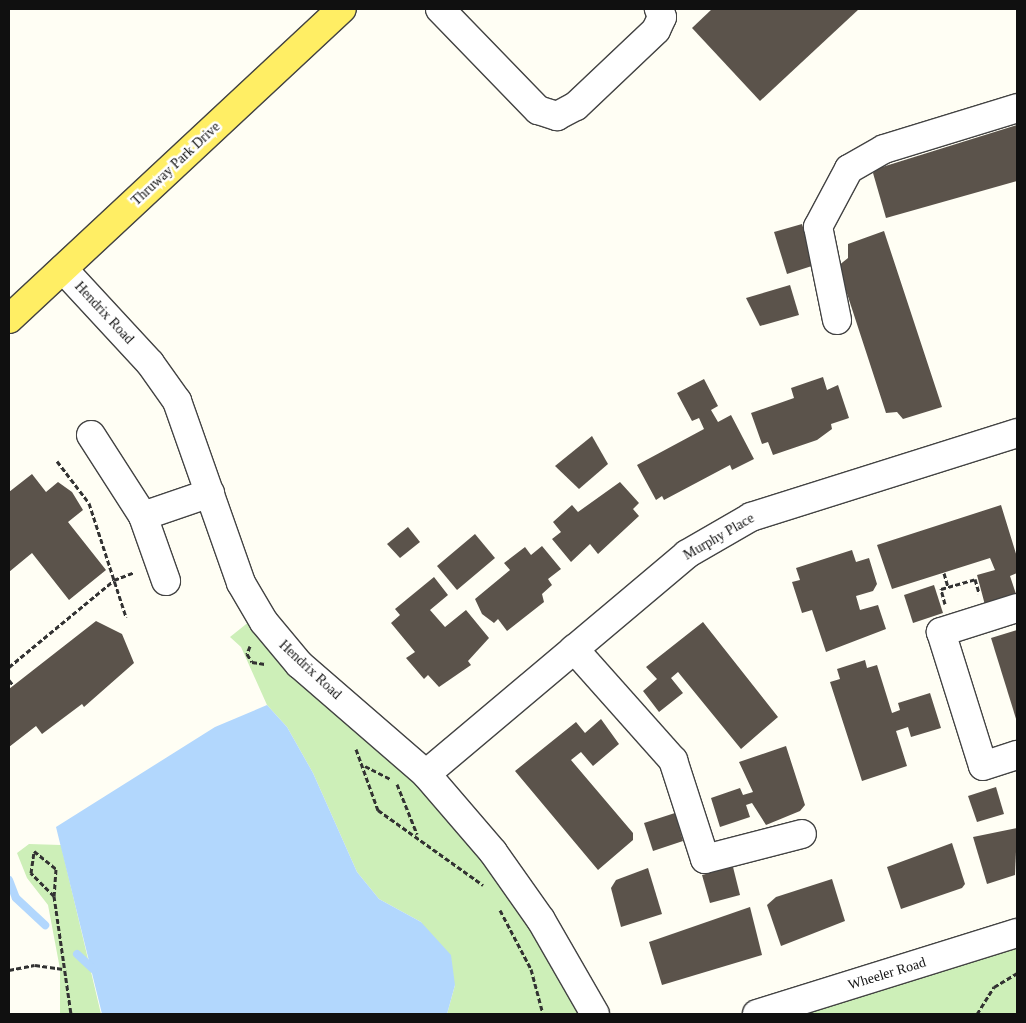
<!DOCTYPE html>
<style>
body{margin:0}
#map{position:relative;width:1026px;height:1023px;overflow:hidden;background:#fffef4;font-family:"Times New Roman",serif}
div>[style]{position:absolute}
.green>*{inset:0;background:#cdefb8}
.water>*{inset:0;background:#b2d7fd}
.stream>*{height:8px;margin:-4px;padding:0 4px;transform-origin:4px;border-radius:4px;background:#b2d7fd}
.building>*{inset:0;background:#5b534b}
.path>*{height:3px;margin-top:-1.5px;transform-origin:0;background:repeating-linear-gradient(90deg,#323232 0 5px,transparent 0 7.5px)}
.roads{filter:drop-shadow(1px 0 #434343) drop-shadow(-1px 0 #434343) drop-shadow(0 1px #434343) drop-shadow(0 -1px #434343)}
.minor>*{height:28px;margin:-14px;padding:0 14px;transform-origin:14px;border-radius:14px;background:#fff}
.major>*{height:28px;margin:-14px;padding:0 14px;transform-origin:14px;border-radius:14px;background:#ffee64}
span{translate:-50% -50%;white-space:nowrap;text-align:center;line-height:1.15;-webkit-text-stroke:5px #fff;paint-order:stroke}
.street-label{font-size:14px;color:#101010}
.frame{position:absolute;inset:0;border:10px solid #101010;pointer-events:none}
</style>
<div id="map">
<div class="green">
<i style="clip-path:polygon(250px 621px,273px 656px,427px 795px,491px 872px,539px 940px,581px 1014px,447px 1014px,455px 985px,421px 922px,379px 899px,357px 872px,313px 773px,287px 727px,267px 705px,241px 647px,230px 637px)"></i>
<i style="clip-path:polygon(29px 844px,61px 845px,101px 1014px,60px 1014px,60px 969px,48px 905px,27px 878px,17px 853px)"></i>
<i style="clip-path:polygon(1017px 947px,1017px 1014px,802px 1014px)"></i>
</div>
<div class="water">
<i style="clip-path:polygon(267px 705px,287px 727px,313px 773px,357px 872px,379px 899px,421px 922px,451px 955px,455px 985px,447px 1014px,102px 1014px,56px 827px,215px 727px)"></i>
</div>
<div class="stream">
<i style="left:9px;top:880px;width:19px;rotate:69deg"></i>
<i style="left:16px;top:898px;width:40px;rotate:43deg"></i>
<i style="left:77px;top:954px;width:22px;rotate:43deg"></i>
</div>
<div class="building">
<i style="clip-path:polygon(712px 9px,859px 9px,760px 101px,692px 28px)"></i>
<i style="clip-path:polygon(1017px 125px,1017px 181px,886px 218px,873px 173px,879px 168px)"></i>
<i style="clip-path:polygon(802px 224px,815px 265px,787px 274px,774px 232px)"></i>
<i style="clip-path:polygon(884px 231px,942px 407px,903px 419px,897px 412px,886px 413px,838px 266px,848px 258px,848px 244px)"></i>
<i style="clip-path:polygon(790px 285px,799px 315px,760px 326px,746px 298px)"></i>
<i style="clip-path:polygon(823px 377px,827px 390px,838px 385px,849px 418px,831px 424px,832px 429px,817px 440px,773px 455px,768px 442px,762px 444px,751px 413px,794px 398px,791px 388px)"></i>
<i style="clip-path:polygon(704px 379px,718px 406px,711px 410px,718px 422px,731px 415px,754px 459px,732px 470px,730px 465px,664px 500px,662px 496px,656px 500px,637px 465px,704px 429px,699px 418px,692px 421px,677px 393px)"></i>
<i style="clip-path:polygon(592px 436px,608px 464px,579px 489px,555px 466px)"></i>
<i style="clip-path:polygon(32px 474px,46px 492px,58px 482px,72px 492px,83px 510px,68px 522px,106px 570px,69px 600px,32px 553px,9px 572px,9px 492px)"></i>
<i style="clip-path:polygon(620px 482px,639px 503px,633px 509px,639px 516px,598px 554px,590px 544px,571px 562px,552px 539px,561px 532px,553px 522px,572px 505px,578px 512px)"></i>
<i style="clip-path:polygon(1001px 505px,1017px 557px,1017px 573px,1010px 576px,1016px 594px,985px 605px,977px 575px,995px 570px,990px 558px,892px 589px,877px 545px)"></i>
<i style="clip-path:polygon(408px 527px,420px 542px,400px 558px,387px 544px)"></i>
<i style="clip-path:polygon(475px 534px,495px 558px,457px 590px,437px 566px)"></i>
<i style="clip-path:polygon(542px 546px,561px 569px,548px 579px,552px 585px,542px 594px,544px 602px,507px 631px,498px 619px,494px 623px,482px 614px,475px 599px,510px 570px,504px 563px,525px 547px,531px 555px)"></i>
<i style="clip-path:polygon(852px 550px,856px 562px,869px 558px,877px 584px,873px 591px,856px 596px,860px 610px,878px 605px,886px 629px,826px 652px,812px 610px,802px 613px,792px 582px,800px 580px,796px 568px)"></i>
<i style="clip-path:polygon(434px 577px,448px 595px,430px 610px,445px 627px,466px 610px,489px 638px,468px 661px,471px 665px,439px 687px,428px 675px,424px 679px,406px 658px,415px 652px,391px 623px,400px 615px,395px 609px)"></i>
<i style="clip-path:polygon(934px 585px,943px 613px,913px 623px,904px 595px)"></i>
<i style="clip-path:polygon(96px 621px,122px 634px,134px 663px,84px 707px,82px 704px,42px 734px,36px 726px,9px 747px,9px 689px)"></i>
<i style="clip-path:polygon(703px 622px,778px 717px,741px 749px,678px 672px,671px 678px,683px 693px,659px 712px,643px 691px,657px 679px,646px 667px)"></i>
<i style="clip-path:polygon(1017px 630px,1017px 722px,991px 638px)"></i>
<i style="clip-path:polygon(865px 660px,867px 668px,877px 665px,892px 713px,900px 710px,898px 703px,930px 693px,941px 728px,911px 737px,908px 727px,896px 731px,907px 766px,862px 781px,830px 682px,840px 679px,837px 669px)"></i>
<i style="clip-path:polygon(601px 719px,619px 744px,593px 766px,581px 752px,571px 760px,633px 833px,633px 840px,598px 870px,515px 771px,576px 722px,585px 733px)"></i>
<i style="clip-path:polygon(786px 746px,805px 805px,800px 811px,766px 825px,752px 803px,746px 805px,750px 817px,720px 827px,711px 798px,740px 788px,743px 795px,753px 792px,739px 762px)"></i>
<i style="clip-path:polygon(996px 787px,1004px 814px,977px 822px,968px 796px)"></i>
<i style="clip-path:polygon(675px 813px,683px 841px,653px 851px,644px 823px)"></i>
<i style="clip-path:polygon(1017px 828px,1015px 875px,987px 884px,973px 837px)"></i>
<i style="clip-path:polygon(952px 843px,965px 884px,962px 888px,901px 909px,887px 867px)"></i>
<i style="clip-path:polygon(733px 867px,740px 895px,710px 903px,702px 875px)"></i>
<i style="clip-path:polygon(648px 868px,662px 914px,621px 927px,611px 888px,616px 880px)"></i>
<i style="clip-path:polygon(832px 879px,845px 921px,781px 946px,767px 905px,776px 897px)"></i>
<i style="clip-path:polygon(750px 907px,762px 955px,662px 985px,649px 942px)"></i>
</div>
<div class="path">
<i style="left:57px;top:461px;width:53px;rotate:52.7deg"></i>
<i style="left:89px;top:503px;width:120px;rotate:72deg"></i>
<i style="left:944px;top:573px;width:15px;rotate:74deg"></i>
<i style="left:945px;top:604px;width:16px;rotate:-105deg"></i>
<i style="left:941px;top:589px;width:35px;rotate:-16deg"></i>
<i style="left:975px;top:579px;width:15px;rotate:74deg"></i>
<i style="left:250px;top:646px;width:9px;rotate:111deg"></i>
<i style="left:247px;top:654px;width:9px;rotate:58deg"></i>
<i style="left:252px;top:662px;width:13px;rotate:9deg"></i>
<i style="left:9px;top:667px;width:136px;rotate:-39.6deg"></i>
<i style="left:114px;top:580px;width:22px;rotate:-21deg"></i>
<i style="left:9px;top:680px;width:6px;rotate:51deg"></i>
<i style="left:356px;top:749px;width:65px;rotate:70.2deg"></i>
<i style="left:378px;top:810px;width:129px;rotate:35.5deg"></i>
<i style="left:365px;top:766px;width:28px;rotate:27deg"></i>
<i style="left:397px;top:784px;width:54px;rotate:68.2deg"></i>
<i style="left:54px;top:896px;width:33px;rotate:-135deg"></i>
<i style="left:31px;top:873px;width:22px;rotate:-82deg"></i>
<i style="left:34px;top:851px;width:28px;rotate:39deg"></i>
<i style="left:56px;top:869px;width:27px;rotate:94deg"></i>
<i style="left:54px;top:896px;width:119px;rotate:81.8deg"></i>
<i style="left:500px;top:910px;width:67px;rotate:62.3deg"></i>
<i style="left:531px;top:969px;width:47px;rotate:75.1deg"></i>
<i style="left:9px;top:970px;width:26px;rotate:-11deg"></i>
<i style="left:35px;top:965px;width:30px;rotate:8deg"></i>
<i style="left:977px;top:1014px;width:32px;rotate:-58deg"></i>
<i style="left:994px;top:987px;width:27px;rotate:-31deg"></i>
</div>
<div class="roads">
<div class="minor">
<i style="left:440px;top:9px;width:141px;rotate:45.9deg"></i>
<i style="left:538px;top:110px;width:20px;rotate:18deg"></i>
<i style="left:557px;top:116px;width:21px;rotate:-28deg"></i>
<i style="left:576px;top:106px;width:110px;rotate:-43.5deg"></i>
<i style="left:656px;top:30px;width:14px;rotate:-65deg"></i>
<i style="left:662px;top:17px;width:9px;rotate:-111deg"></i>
<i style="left:63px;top:269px;width:128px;rotate:47.2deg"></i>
<i style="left:150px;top:363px;width:47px;rotate:54.6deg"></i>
<i style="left:177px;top:401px;width:193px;rotate:70.6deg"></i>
<i style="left:241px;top:583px;width:45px;rotate:59.5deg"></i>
<i style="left:264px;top:622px;width:55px;rotate:50.2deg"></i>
<i style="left:299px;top:664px;width:168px;rotate:40.9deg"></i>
<i style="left:426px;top:774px;width:103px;rotate:49.3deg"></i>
<i style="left:493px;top:852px;width:83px;rotate:54.8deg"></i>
<i style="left:541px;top:920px;width:108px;rotate:60.1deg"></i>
<i style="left:837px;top:320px;width:95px;rotate:-101.5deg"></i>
<i style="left:818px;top:227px;width:66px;rotate:-61.9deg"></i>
<i style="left:849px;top:169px;width:40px;rotate:-29.7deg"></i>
<i style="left:884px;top:149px;width:139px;rotate:-17.1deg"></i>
<i style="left:91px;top:435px;width:96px;rotate:57.3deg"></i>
<i style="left:143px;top:516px;width:71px;rotate:-18.9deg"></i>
<i style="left:143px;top:516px;width:69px;rotate:70.5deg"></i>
<i style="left:1017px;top:608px;width:80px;rotate:162.5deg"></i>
<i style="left:941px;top:632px;width:140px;rotate:72.6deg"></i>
<i style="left:983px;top:766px;width:36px;rotate:-18deg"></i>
<i style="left:574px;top:649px;width:149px;rotate:48.3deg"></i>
<i style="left:673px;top:760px;width:104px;rotate:72.1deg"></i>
<i style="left:705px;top:859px;width:100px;rotate:-14.5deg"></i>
<i style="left:426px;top:774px;width:341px;rotate:-40.1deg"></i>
<i style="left:687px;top:554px;width:74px;rotate:-30deg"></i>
<i style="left:751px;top:517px;width:279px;rotate:-17.5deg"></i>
<i style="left:757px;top:1014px;width:272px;rotate:-17.3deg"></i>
</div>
<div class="major">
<i style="left:9px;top:319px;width:455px;rotate:-43deg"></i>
</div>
</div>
<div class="street-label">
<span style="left:176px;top:164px;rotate:-43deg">Thruway Park Drive</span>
<span style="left:104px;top:313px;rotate:47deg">Hendrix Road</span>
<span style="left:719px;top:537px;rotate:-30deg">Murphy Place</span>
<span style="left:310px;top:670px;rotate:43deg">Hendrix Road</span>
<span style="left:887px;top:974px;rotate:-17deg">Wheeler Road</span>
</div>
<div class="frame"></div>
</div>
